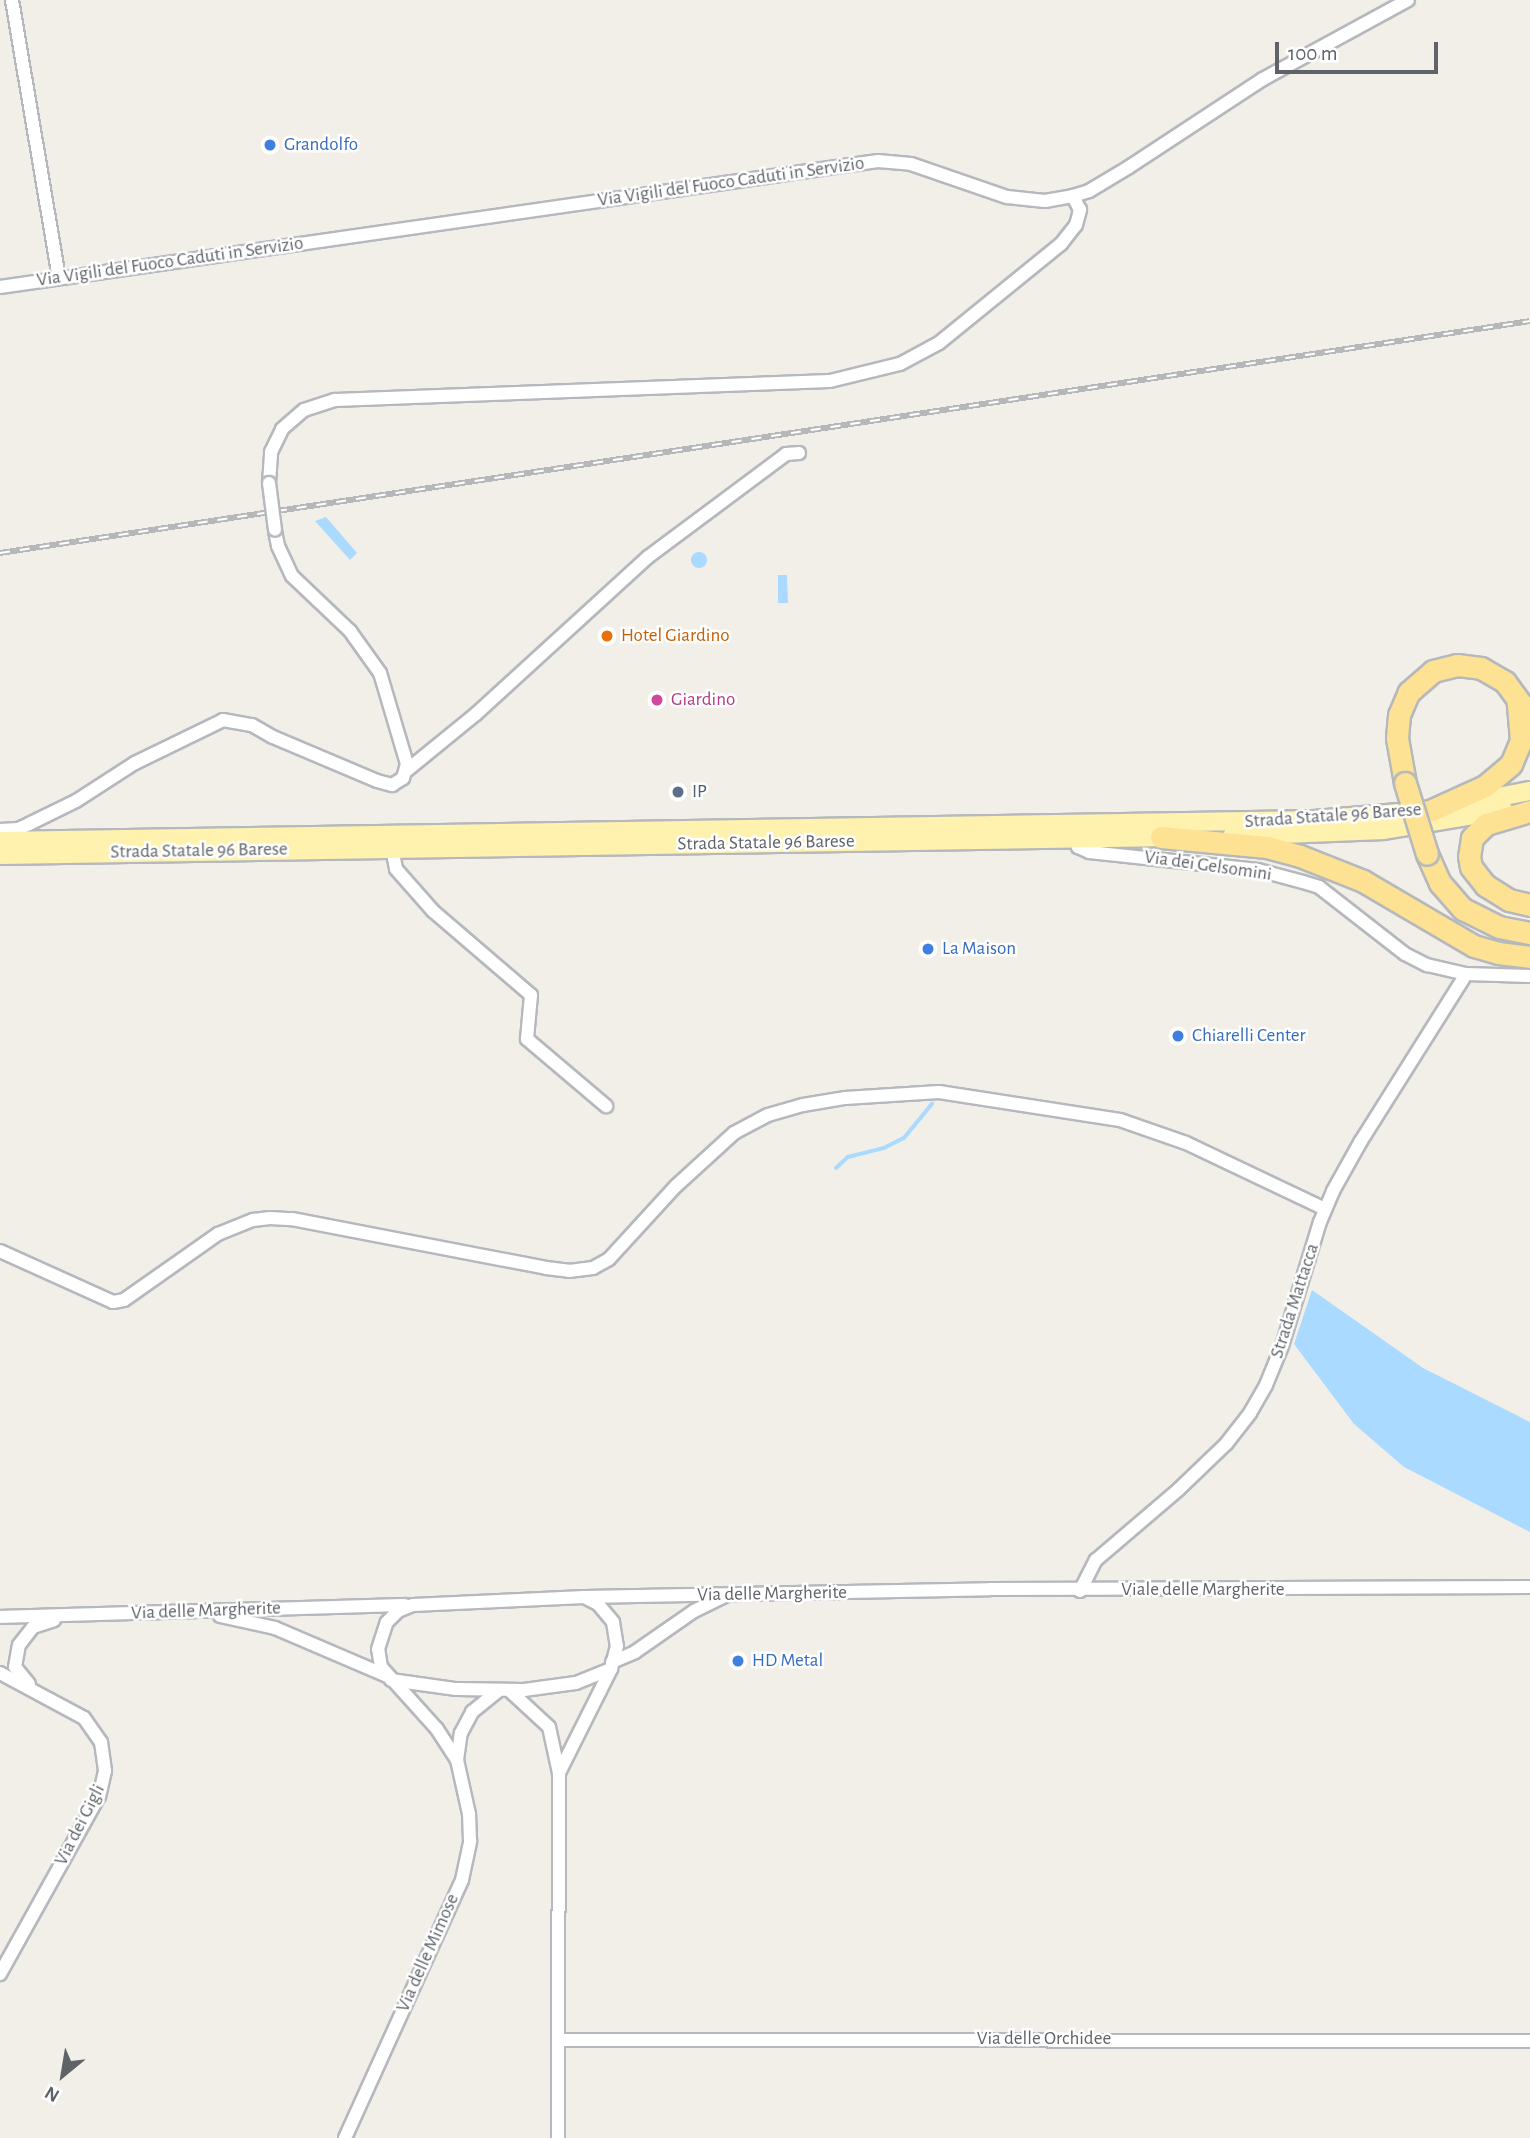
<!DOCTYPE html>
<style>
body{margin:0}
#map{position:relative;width:1530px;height:2138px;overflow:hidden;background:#f1efe8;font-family:"Alegreya Sans",sans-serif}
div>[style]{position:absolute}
.water>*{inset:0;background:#aadaff}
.round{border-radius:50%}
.stream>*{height:3.5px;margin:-1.75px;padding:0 1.75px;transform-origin:1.75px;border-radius:1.75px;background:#aadaff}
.roads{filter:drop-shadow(2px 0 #b5b8bc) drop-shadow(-2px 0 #b5b8bc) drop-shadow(0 2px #b5b8bc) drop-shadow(0 -2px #b5b8bc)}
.street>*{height:12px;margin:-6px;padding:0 6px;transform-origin:6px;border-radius:6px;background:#fff}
.primary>*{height:18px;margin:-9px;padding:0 9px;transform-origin:9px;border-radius:9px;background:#fff2af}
.highway>*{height:21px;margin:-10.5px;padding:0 10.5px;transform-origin:10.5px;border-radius:10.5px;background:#fde293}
.rail>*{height:6px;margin-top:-3px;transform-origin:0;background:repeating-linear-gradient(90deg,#fff 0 10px,#b6b7b8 0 20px);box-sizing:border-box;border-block:2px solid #b6b7b8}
.bridges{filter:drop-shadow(2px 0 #b5b8bc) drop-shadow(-2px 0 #b5b8bc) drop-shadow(0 2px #b5b8bc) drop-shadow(0 -2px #b5b8bc)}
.street-bridge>*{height:12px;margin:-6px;padding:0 6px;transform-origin:6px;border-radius:6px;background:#fff}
.highway-bridge>*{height:21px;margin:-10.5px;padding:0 10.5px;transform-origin:10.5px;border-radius:10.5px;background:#fde293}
.dots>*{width:19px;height:19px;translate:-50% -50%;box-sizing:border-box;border:4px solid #fff;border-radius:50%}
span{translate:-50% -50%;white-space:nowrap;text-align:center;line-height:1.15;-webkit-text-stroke:5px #fff;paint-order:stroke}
.shop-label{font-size:19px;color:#366cbe}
.left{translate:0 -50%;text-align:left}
.street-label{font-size:19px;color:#5f6368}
.food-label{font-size:19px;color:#c56008}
.hotel-label{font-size:19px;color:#b23c85}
.service-label{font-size:19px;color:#4e5e75}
.north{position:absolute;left:28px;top:2040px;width:70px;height:70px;-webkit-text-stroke:5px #fff;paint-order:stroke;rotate:210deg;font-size:19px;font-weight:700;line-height:28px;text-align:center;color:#5f6368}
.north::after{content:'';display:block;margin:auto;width:24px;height:32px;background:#5f6368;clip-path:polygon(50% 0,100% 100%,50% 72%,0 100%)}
.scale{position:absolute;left:1275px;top:42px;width:163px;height:32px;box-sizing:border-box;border:4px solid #5f6368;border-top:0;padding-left:9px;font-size:21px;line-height:24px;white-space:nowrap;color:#5f6368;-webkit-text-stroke:5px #fff;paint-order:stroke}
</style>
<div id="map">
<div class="water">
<i style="clip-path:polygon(326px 517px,357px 553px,350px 560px,315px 521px)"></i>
<i class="round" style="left:691px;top:552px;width:16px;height:16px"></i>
<i style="clip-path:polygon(778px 575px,787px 575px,788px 603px,778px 603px)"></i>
<i style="clip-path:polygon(1312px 1290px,1423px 1368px,1530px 1422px,1530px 1532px,1404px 1467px,1354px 1424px,1294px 1344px)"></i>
</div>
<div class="stream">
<i style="left:836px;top:1168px;width:16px;rotate:-43deg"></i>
<i style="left:848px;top:1157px;width:37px;rotate:-14deg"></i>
<i style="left:884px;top:1148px;width:22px;rotate:-27deg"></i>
<i style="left:904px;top:1138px;width:44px;rotate:-50.5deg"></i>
</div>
<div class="roads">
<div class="street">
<i style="left:12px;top:0;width:281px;rotate:80.4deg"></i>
<i style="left:0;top:287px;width:887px;rotate:-8.17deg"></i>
<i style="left:878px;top:161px;width:33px;rotate:5deg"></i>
<i style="left:911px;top:164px;width:102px;rotate:19deg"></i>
<i style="left:1007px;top:197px;width:38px;rotate:6deg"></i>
<i style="left:1045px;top:201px;width:28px;rotate:-10deg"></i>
<i style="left:1073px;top:196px;width:17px;rotate:-17deg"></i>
<i style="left:1089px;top:191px;width:47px;rotate:-31deg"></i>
<i style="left:1129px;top:167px;width:160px;rotate:-33.3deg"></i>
<i style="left:1263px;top:79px;width:165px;rotate:-28.6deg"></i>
<i style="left:269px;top:483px;width:31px;rotate:-86deg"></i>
<i style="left:271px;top:452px;width:25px;rotate:-64deg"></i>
<i style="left:282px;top:429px;width:29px;rotate:-41deg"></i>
<i style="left:304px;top:410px;width:33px;rotate:-18deg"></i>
<i style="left:335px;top:400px;width:495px;rotate:-2.2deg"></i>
<i style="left:830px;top:381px;width:72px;rotate:-13.7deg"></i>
<i style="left:900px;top:364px;width:44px;rotate:-28.3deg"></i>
<i style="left:939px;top:343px;width:157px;rotate:-39.1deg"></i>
<i style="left:1061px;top:244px;width:24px;rotate:-52deg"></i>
<i style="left:1076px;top:225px;width:16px;rotate:-75deg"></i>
<i style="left:1080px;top:210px;width:16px;rotate:-117deg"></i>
<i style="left:406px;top:771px;width:90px;rotate:-39.2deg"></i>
<i style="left:476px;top:714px;width:233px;rotate:-42.4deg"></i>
<i style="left:648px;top:557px;width:172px;rotate:-36.7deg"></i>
<i style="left:786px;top:454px;width:13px;rotate:-4deg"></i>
<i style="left:0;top:830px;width:18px;rotate:-3deg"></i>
<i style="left:18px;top:829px;width:12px;rotate:-24deg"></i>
<i style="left:29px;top:824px;width:52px;rotate:-26.1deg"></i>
<i style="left:76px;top:801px;width:70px;rotate:-32.8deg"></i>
<i style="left:135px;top:763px;width:98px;rotate:-26deg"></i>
<i style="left:223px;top:720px;width:29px;rotate:10deg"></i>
<i style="left:252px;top:725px;width:24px;rotate:30deg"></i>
<i style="left:273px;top:737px;width:113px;rotate:22.9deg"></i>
<i style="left:377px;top:781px;width:16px;rotate:15deg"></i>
<i style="left:392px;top:785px;width:13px;rotate:-32deg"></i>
<i style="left:403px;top:778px;width:15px;rotate:-74deg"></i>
<i style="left:407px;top:764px;width:95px;rotate:-106.5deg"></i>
<i style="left:380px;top:673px;width:52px;rotate:-125.5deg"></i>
<i style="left:350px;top:631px;width:80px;rotate:-136.5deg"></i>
<i style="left:292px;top:576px;width:33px;rotate:-115deg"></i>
<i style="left:278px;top:546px;width:16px;rotate:-101deg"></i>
<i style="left:1078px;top:838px;width:9px;rotate:90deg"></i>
<i style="left:1078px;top:847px;width:12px;rotate:24deg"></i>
<i style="left:1089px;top:852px;width:170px;rotate:6.1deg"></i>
<i style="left:1258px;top:870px;width:47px;rotate:14.9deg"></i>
<i style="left:1303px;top:882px;width:17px;rotate:17deg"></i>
<i style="left:1319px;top:887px;width:109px;rotate:37.9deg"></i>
<i style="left:1405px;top:954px;width:25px;rotate:27deg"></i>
<i style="left:1427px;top:965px;width:40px;rotate:13deg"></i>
<i style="left:1466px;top:974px;width:64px;rotate:1.8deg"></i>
<i style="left:392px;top:848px;width:21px;rotate:79deg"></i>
<i style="left:396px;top:869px;width:56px;rotate:48.6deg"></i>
<i style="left:433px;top:911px;width:129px;rotate:40.6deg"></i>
<i style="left:531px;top:995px;width:44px;rotate:95.2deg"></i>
<i style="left:527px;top:1039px;width:104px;rotate:40.3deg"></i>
<i style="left:0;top:1251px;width:124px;rotate:24.3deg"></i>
<i style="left:113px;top:1302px;width:11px;rotate:-10deg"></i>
<i style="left:124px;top:1300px;width:115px;rotate:-35.1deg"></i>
<i style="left:218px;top:1234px;width:38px;rotate:-22deg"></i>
<i style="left:253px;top:1220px;width:17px;rotate:-7deg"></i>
<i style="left:270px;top:1218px;width:22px;rotate:3deg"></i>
<i style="left:292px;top:1219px;width:259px;rotate:10.9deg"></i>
<i style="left:546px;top:1268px;width:23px;rotate:7deg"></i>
<i style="left:569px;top:1271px;width:24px;rotate:-7deg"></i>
<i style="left:593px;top:1268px;width:18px;rotate:-29deg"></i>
<i style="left:609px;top:1259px;width:99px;rotate:-47.5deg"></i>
<i style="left:676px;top:1186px;width:79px;rotate:-42.4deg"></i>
<i style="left:734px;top:1133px;width:38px;rotate:-28deg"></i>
<i style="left:768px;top:1115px;width:36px;rotate:-16deg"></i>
<i style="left:803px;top:1105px;width:43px;rotate:-9.5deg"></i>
<i style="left:845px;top:1098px;width:94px;rotate:-3.7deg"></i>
<i style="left:939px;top:1092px;width:183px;rotate:8.8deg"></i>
<i style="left:1120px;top:1120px;width:70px;rotate:19.2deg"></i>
<i style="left:1186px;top:1143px;width:154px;rotate:25.4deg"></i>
<i style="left:1080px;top:1591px;width:35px;rotate:-63deg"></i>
<i style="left:1096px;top:1560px;width:109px;rotate:-40.5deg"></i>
<i style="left:1179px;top:1489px;width:65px;rotate:-43.8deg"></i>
<i style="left:1226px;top:1444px;width:39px;rotate:-52deg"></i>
<i style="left:1250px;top:1413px;width:32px;rotate:-60deg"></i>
<i style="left:1266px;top:1385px;width:42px;rotate:-67.7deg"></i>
<i style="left:1282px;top:1346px;width:130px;rotate:-73deg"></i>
<i style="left:1320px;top:1222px;width:34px;rotate:-67deg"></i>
<i style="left:1333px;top:1191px;width:57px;rotate:-60.8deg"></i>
<i style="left:1361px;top:1141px;width:197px;rotate:-57.8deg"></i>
<i style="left:585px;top:1597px;width:405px;rotate:-1.1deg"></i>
<i style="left:990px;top:1589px;width:540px;rotate:-0.21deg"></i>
<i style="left:220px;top:1616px;width:56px;rotate:12.3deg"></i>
<i style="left:275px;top:1628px;width:122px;rotate:23.2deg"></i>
<i style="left:0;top:1617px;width:405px;rotate:-1.7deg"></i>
<i style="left:612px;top:1662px;width:25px;rotate:-23deg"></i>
<i style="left:635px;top:1652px;width:72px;rotate:-34.8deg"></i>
<i style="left:694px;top:1611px;width:34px;rotate:-26deg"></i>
<i style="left:0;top:1673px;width:95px;rotate:28.2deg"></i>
<i style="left:84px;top:1718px;width:29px;rotate:55deg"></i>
<i style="left:101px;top:1742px;width:29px;rotate:82deg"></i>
<i style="left:105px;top:1771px;width:26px;rotate:103deg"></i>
<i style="left:99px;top:1796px;width:204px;rotate:119.1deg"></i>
<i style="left:391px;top:1680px;width:66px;rotate:7.9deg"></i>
<i style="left:456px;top:1689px;width:68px;rotate:0.8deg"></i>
<i style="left:524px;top:1690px;width:52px;rotate:-7.7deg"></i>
<i style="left:576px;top:1683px;width:38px;rotate:-22deg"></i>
<i style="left:29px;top:1684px;width:22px;rotate:-129deg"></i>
<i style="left:15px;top:1667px;width:22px;rotate:-80deg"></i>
<i style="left:19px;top:1645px;width:23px;rotate:-52deg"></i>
<i style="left:33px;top:1627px;width:22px;rotate:-18deg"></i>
<i style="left:509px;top:1690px;width:54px;rotate:42.8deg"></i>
<i style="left:549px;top:1727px;width:47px;rotate:77.7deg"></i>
<i style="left:559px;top:1773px;width:365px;rotate:90.2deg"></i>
<i style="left:457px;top:1760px;width:27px;rotate:-82deg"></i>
<i style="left:461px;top:1733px;width:24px;rotate:-62deg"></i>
<i style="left:472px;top:1712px;width:35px;rotate:-39deg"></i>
<i style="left:558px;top:2040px;width:972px;rotate:0.06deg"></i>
<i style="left:345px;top:2138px;width:283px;rotate:-65.6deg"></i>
<i style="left:462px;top:1880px;width:40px;rotate:-78deg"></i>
<i style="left:470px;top:1841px;width:27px;rotate:-92deg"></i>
<i style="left:469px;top:1814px;width:55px;rotate:-102.5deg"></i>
<i style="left:457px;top:1760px;width:38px;rotate:-123deg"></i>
<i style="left:436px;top:1728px;width:82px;rotate:-132deg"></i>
<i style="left:381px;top:1667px;width:18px;rotate:-99deg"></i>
<i style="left:378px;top:1649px;width:28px;rotate:-72deg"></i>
<i style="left:387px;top:1622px;width:16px;rotate:-45deg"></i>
<i style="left:398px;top:1611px;width:16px;rotate:-22deg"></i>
<i style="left:413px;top:1605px;width:171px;rotate:-2.7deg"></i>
<i style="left:584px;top:1597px;width:16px;rotate:27deg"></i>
<i style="left:598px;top:1604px;width:23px;rotate:50deg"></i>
<i style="left:613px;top:1622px;width:24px;rotate:81deg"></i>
<i style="left:617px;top:1646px;width:24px;rotate:105deg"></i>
<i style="left:611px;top:1669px;width:116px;rotate:116.6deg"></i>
</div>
<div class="primary">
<i style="left:1232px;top:836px;width:152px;rotate:-2.3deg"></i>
<i style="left:1384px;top:830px;width:121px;rotate:-9.5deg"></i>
<i style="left:0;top:841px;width:1314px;rotate:-0.92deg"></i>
<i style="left:1314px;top:820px;width:118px;rotate:-4.8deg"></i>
<i style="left:1432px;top:810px;width:100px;rotate:-11deg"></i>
<i style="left:0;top:855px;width:1172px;rotate:-0.88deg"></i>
</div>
<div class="highway">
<i style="left:1405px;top:783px;width:46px;rotate:-100.1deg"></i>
<i style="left:1397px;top:738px;width:23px;rotate:-85deg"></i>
<i style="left:1399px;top:715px;width:25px;rotate:-67deg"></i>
<i style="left:1409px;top:692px;width:32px;rotate:-41deg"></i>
<i style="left:1433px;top:671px;width:25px;rotate:-14deg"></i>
<i style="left:1457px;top:665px;width:24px;rotate:7deg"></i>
<i style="left:1481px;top:668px;width:28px;rotate:30deg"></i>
<i style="left:1505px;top:682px;width:42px;rotate:53.7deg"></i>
<i style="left:1432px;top:810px;width:58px;rotate:-24.4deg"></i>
<i style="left:1485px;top:786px;width:34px;rotate:-40deg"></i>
<i style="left:1511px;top:764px;width:26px;rotate:-67deg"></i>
<i style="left:1521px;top:740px;width:38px;rotate:-95deg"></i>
<i style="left:1530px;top:811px;width:46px;rotate:163.5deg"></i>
<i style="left:1486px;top:824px;width:20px;rotate:135deg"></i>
<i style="left:1472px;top:838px;width:18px;rotate:99deg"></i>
<i style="left:1469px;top:856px;width:11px;rotate:80deg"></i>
<i style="left:1471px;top:867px;width:23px;rotate:52deg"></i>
<i style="left:1485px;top:885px;width:28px;rotate:32deg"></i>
<i style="left:1509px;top:900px;width:22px;rotate:13deg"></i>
<i style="left:1161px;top:837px;width:106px;rotate:5.4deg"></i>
<i style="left:1267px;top:847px;width:34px;rotate:15deg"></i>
<i style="left:1300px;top:856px;width:68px;rotate:21.6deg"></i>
<i style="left:1363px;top:881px;width:129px;rotate:30.4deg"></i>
<i style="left:1474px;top:946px;width:25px;rotate:16deg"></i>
<i style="left:1498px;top:953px;width:32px;rotate:7deg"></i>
<i style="left:1427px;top:854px;width:32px;rotate:66deg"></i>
<i style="left:1440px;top:883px;width:35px;rotate:49deg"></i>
<i style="left:1463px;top:909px;width:40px;rotate:26.6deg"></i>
<i style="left:1499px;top:927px;width:32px;rotate:11deg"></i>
</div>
</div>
<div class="rail">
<i style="left:0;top:553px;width:1547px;rotate:-8.62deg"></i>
</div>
<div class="bridges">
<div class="street-bridge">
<i style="left:269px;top:483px;width:47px;rotate:82.7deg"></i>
</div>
<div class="highway-bridge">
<i style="left:1405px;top:783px;width:74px;rotate:72.8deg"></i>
</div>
</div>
<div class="dots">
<i style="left:270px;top:145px;background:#3f7fe0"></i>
<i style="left:607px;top:636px;background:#e8710a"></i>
<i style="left:657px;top:700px;background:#d1479c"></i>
<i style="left:678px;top:792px;background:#5c6f8a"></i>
<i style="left:928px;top:949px;background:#3f7fe0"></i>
<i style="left:1178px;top:1036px;background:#3f7fe0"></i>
<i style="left:738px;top:1661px;background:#3f7fe0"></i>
</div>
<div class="shop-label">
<span class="left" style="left:284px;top:145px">Grandolfo</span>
<span class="left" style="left:942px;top:949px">La Maison</span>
<span class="left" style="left:1192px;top:1036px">Chiarelli Center</span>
<span class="left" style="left:752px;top:1661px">HD Metal</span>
</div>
<div class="street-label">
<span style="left:731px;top:182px;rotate:-8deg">Via Vigili del Fuoco Caduti in Servizio</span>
<span style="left:170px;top:262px;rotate:-8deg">Via Vigili del Fuoco Caduti in Servizio</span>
<span style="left:1333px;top:816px;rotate:-4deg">Strada Statale 96 Barese</span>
<span style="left:766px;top:843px;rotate:-1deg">Strada Statale 96 Barese</span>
<span style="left:199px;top:851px;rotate:-1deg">Strada Statale 96 Barese</span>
<span style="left:1208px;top:866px;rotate:8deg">Via dei Gelsomini</span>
<span style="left:1295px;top:1301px;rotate:-72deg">Strada Mattacca</span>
<span style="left:1203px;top:1590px">Viale delle Margherite</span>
<span style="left:772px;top:1594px;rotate:-1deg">Via delle Margherite</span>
<span style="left:206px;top:1611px;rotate:-2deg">Via delle Margherite</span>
<span style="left:80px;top:1825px;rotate:-63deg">Via dei Gigli</span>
<span style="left:428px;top:1953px;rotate:-66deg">Via delle Mimose</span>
<span style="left:1044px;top:2039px">Via delle Orchidee</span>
</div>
<div class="food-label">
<span class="left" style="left:621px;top:636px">Hotel Giardino</span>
</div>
<div class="hotel-label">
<span class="left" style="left:671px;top:700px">Giardino</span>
</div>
<div class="service-label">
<span class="left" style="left:692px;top:792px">IP</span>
</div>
<div class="north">N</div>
<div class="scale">100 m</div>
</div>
